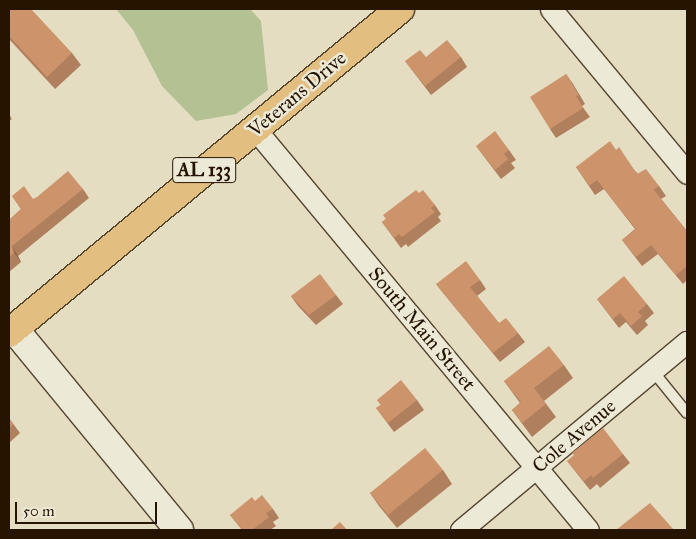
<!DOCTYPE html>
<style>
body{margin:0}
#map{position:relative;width:696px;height:539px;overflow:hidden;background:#e4ddc2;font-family:"IM FELL Great Primer",serif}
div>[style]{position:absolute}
.green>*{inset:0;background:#b4c193}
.roads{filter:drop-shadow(1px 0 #564630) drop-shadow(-1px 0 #564630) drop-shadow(0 1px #564630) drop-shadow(0 -1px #564630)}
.lane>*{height:10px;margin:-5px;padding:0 5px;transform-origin:5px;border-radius:5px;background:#ede9d7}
.street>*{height:21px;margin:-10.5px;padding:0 10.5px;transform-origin:10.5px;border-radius:10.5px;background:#ede9d7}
.secondary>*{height:28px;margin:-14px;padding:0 14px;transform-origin:14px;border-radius:14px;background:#ede9d7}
.primary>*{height:28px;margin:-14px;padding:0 14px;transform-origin:14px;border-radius:14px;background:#e2be81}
.wall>*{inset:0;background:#b07f5d}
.shaded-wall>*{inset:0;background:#90684c}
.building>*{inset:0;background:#cd946c}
span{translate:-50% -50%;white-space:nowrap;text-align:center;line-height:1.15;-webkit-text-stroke:5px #ede9d7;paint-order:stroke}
.shield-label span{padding:1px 4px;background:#ede9d7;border:1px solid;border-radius:4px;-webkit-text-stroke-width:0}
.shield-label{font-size:19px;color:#271400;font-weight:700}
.street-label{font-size:20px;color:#271400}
.frame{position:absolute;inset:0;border:10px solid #271400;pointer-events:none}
.scale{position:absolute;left:15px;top:502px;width:142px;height:22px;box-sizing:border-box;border:2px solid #271400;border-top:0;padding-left:6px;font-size:15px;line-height:18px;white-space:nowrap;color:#271400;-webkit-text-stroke:4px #ede9d7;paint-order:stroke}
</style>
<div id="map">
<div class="green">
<i style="clip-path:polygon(116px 9px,250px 9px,261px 21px,268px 90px,236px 114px,196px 121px,162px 86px,133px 30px)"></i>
</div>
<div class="roads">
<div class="lane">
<i style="left:652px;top:370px;width:55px;rotate:50.9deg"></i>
</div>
<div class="street">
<i style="left:551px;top:9px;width:213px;rotate:50.3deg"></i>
<i style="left:255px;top:129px;width:521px;rotate:50.29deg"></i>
<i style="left:461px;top:530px;width:294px;rotate:-39.8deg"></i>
</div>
<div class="secondary">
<i style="left:14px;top:329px;width:260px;rotate:50.6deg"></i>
</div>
<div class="primary">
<i style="left:9px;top:333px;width:508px;rotate:-39.65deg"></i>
</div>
</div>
<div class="wall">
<i style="clip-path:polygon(9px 9px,72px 53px,81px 65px,55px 89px,9px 39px)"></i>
<i style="clip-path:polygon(426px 57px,461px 57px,467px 67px,431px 95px,405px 61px)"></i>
<i style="clip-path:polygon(566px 74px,585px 104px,582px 106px,590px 117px,556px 138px,550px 129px)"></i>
<i style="clip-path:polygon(9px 114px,12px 119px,9px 121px)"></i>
<i style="clip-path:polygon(476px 146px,509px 150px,516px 160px,511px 163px,515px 168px,501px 179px)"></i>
<i style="clip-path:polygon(616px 150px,638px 174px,659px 186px,666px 196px,661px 199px,687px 231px,687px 280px,683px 284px,658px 254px,642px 266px,622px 240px,635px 229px,604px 189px,595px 195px,576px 167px)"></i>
<i style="clip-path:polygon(83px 189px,89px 198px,18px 256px,21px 262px,9px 272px,9px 220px,21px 209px,12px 196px,33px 199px)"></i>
<i style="clip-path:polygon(419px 193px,435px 205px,441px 214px,438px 217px,441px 221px,408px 247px,406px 244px,401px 248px,382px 222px)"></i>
<i style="clip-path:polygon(480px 280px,486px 289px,477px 296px,499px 323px,518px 333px,525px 342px,500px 362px,443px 293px,436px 284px)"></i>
<i style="clip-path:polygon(336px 295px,343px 304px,316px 325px,298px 306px,291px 296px)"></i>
<i style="clip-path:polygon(597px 299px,647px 304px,654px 313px,645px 321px,648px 325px,637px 335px,626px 322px,619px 328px)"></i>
<i style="clip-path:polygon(564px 365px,573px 378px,544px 401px,556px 417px,532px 437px,512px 410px,520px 403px,504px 381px)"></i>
<i style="clip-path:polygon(377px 400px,417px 400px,424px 410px,394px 432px,376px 408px,381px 405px)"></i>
<i style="clip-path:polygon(9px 418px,20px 433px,9px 443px)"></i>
<i style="clip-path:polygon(623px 454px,630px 463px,600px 488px,597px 484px,590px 490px,567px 461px)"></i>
<i style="clip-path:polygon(443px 470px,452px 484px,397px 528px,379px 506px,370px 493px)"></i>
<i style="clip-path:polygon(255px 501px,273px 509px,279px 518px,273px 522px,276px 526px,270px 530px,242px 530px,230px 515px)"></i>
</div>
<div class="shaded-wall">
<i style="clip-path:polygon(566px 74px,573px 84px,585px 104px,579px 95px)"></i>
<i style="clip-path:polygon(12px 246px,18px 256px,21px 262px,14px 253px)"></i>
</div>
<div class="building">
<i style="clip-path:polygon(9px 9px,31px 9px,72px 53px,47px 77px,9px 36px)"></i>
<i style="clip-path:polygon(447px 40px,461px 57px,425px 86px,405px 61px,420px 50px,426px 57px)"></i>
<i style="clip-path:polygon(566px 74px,579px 95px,576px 96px,583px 108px,550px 129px,530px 97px)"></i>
<i style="clip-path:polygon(495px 131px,509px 150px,504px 154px,508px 159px,495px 170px,476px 146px)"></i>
<i style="clip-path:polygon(610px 141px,616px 150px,619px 147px,637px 174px,646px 169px,659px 186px,654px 190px,687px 231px,687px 266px,676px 275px,651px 245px,636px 257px,622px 240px,636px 229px,597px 180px,589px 186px,576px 167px)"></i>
<i style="clip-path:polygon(68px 171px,83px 189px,12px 246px,14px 253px,9px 257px,9px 220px,21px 209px,12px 196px,24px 186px,33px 199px,37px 197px)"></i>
<i style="clip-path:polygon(416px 190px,419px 193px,423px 190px,435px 205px,431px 208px,435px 212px,402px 237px,399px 234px,394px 238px,382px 222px,386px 219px,383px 215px)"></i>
<i style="clip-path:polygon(466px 261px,480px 280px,470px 287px,499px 323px,506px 318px,518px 333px,493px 353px,436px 284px)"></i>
<i style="clip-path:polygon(320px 274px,336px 295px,309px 315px,291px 296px)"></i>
<i style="clip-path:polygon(624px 276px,647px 304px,638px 312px,642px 316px,631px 326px,620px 313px,613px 319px,597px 299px)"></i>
<i style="clip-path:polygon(549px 346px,564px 365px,534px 388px,546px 404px,522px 423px,512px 410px,521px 402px,504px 381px)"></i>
<i style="clip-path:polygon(401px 380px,417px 400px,388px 423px,376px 408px,381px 405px,377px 400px)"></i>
<i style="clip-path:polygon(9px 418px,13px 424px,9px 428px)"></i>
<i style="clip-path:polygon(603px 428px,623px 454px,593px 478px,591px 475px,584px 481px,567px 461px,574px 455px,572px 453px)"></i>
<i style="clip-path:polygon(425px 448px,443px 470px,388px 515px,370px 493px)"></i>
<i style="clip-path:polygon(262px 495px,273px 509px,266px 513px,269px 517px,252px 530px,243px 530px,230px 515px,252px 497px,255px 501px)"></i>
<i style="clip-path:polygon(650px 503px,674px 530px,616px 530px)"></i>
<i style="clip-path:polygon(340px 522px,347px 530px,331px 530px)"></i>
</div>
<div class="shield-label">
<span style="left:204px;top:170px">AL 133</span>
</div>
<div class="street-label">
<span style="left:297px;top:94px;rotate:-40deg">Veterans Drive</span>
<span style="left:422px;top:329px;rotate:50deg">South Main Street</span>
<span style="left:574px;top:436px;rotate:-40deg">Cole Avenue</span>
</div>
<div class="frame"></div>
<div class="scale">50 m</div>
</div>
